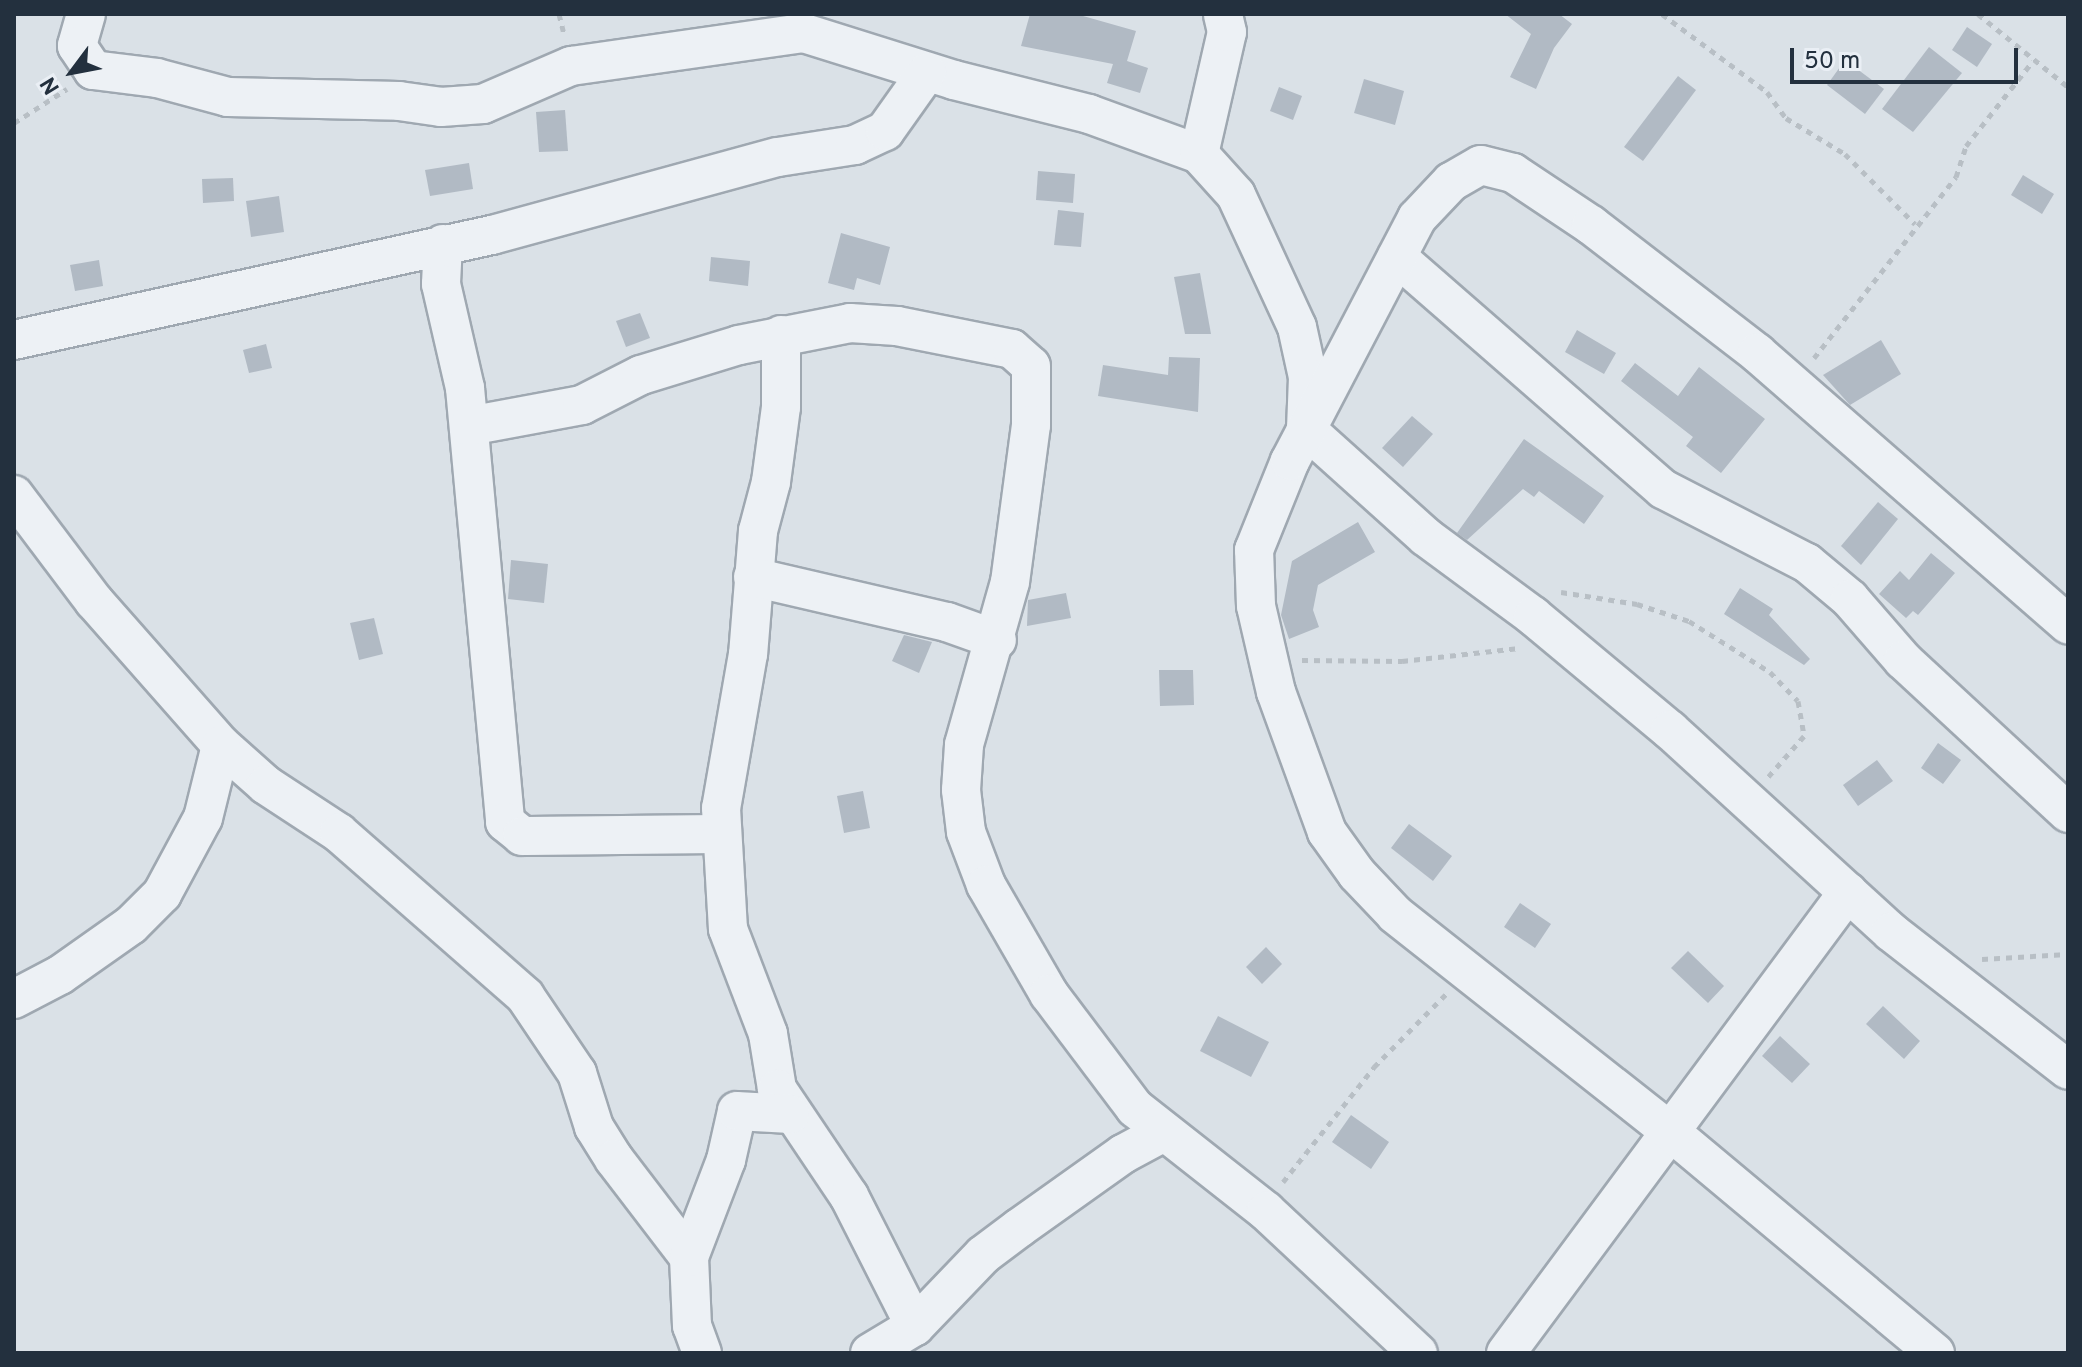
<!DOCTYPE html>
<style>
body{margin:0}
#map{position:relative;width:2082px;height:1367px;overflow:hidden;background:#dae1e7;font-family:Overpass,sans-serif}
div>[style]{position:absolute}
.building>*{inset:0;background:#b1bac4}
.path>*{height:5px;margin-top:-2.5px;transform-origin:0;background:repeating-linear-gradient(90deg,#b8bfc5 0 6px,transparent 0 12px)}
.roads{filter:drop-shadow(2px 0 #9fa8b1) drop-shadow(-2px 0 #9fa8b1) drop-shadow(0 2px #9fa8b1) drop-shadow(0 -2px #9fa8b1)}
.minor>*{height:38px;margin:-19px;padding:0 19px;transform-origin:19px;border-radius:19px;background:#edf1f5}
span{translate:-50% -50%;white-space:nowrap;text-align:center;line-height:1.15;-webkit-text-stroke:7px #eaeff5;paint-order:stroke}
.frame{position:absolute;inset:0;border:16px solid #23303e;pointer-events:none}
.north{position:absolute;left:32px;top:32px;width:80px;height:80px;-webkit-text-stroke:6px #eaeff5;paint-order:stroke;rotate:238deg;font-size:22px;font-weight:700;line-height:32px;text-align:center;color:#23303e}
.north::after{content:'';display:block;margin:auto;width:28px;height:36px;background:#23303e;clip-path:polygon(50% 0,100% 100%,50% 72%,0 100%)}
.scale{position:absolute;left:1790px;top:48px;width:228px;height:36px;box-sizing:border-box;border:4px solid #23303e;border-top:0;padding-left:10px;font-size:24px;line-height:28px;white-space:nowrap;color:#23303e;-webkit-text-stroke:6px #eaeff5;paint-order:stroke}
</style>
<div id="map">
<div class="building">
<i style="clip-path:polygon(1030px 14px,1076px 14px,1136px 31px,1127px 61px,1148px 68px,1140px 93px,1107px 83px,1113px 64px,1021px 46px)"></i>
<i style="clip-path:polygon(1505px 14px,1559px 14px,1572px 24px,1554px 48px,1536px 89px,1510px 77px,1531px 34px)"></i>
<i style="clip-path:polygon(1967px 27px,1992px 44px,1977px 67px,1952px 50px)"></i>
<i style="clip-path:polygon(1929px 47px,1962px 73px,1913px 132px,1882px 109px)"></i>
<i style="clip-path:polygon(1845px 60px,1884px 89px,1865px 114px,1827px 85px)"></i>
<i style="clip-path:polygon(1678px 76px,1696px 90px,1643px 161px,1624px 147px)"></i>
<i style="clip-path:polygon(1364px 79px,1404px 91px,1395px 125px,1354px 113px)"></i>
<i style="clip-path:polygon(1279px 87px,1302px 96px,1293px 120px,1270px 111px)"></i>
<i style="clip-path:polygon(565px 110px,568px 151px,539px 152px,536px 112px)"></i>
<i style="clip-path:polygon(469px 163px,473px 189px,430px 196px,425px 170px)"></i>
<i style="clip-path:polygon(1038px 171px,1075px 174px,1073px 203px,1036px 200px)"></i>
<i style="clip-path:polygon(2023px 175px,2054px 194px,2042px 214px,2011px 195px)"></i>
<i style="clip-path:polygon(233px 178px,234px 201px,203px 203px,202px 179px)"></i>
<i style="clip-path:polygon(279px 196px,284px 232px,251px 237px,246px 201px)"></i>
<i style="clip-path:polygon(1058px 210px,1084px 213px,1081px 247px,1054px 245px)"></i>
<i style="clip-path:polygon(841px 233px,890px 247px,880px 285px,857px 278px,854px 290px,828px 283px)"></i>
<i style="clip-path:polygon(711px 257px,750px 261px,748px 286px,709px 281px)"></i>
<i style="clip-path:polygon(99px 260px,103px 286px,75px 291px,70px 265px)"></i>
<i style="clip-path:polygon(1200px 273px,1211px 334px,1185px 334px,1174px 277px)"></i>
<i style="clip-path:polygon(640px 313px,650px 338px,626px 347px,616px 321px)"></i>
<i style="clip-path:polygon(1577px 330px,1616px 353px,1604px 374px,1565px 352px)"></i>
<i style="clip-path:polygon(1881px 340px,1901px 374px,1850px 405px,1823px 375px)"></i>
<i style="clip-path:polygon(266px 344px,272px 368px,249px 373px,243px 350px)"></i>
<i style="clip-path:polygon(1169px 357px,1200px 358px,1198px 412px,1098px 396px,1103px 365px,1168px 375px)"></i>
<i style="clip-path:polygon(1635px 363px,1678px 396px,1699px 367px,1765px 419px,1721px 473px,1686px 446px,1693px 437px,1621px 381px)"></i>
<i style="clip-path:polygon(1412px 416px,1433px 434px,1403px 467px,1382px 448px)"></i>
<i style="clip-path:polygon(1524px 439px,1604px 496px,1584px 524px,1539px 491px,1534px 497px,1523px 489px,1467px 540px,1457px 533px)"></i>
<i style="clip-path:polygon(1878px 502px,1898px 519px,1861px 565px,1841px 546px)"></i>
<i style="clip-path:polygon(1358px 522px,1375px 552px,1318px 585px,1313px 610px,1319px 627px,1289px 639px,1281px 615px,1292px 561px)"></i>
<i style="clip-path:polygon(1931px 553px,1955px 573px,1918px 615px,1913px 611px,1906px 618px,1879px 594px,1900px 571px,1909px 580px)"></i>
<i style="clip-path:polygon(511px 560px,548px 564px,544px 603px,508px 599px)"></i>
<i style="clip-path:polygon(1740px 588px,1773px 609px,1769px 615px,1810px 659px,1804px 665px,1724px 614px)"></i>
<i style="clip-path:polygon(1066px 593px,1071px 618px,1027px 626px,1028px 600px)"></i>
<i style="clip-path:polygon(374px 618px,383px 654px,359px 660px,350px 623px)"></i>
<i style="clip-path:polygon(904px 635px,932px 642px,919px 673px,892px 661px)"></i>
<i style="clip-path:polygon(1159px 670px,1193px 670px,1194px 705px,1160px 706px)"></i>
<i style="clip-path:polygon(1938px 743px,1961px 760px,1943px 784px,1921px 768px)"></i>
<i style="clip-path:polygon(1877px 760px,1893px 781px,1858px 806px,1843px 785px)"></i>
<i style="clip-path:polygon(863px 791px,870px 828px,844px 833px,837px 796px)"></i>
<i style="clip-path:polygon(1409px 824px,1452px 856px,1433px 881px,1391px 848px)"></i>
<i style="clip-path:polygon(1520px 903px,1551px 924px,1535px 948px,1504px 927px)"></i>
<i style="clip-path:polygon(1266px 947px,1282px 964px,1262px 984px,1246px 967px)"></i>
<i style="clip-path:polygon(1688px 951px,1724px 986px,1708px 1003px,1671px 968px)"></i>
<i style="clip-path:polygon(1883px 1006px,1920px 1041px,1904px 1059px,1866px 1024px)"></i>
<i style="clip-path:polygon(1218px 1016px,1269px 1042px,1251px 1077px,1200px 1051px)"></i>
<i style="clip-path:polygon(1780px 1036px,1810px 1064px,1792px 1083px,1762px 1056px)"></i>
<i style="clip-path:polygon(1351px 1115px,1389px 1142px,1371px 1169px,1332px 1142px)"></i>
</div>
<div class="path">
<i style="left:559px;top:14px;width:21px;rotate:76deg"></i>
<i style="left:1662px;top:14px;width:131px;rotate:36.6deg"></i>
<i style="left:1767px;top:92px;width:32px;rotate:54deg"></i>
<i style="left:1786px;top:118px;width:69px;rotate:31.4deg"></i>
<i style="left:1845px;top:154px;width:99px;rotate:45deg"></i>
<i style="left:1978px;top:14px;width:116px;rotate:39deg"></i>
<i style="left:14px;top:123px;width:63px;rotate:-32.7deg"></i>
<i style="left:1814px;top:358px;width:230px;rotate:-51.9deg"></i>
<i style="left:1956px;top:177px;width:33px;rotate:-72deg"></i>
<i style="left:1966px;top:146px;width:108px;rotate:-51.8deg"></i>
<i style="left:1561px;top:592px;width:77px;rotate:9deg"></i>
<i style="left:1637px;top:604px;width:55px;rotate:18.1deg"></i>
<i style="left:1689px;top:621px;width:96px;rotate:32.2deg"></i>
<i style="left:1770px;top:672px;width:40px;rotate:46deg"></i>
<i style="left:1798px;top:701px;width:36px;rotate:80deg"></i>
<i style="left:1804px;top:736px;width:55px;rotate:131.3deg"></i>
<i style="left:1302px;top:660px;width:100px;rotate:0.6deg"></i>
<i style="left:1402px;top:661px;width:118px;rotate:-6.3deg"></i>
<i style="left:1982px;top:959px;width:86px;rotate:-3.3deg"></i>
<i style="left:1283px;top:1182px;width:147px;rotate:-51.6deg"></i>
<i style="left:1374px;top:1067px;width:103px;rotate:-45.4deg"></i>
</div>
<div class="roads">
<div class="minor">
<i style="left:86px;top:14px;width:33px;rotate:106deg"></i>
<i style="left:77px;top:46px;width:29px;rotate:56deg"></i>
<i style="left:93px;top:70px;width:64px;rotate:7.1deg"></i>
<i style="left:157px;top:78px;width:73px;rotate:15deg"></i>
<i style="left:228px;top:97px;width:171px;rotate:1.3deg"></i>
<i style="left:399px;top:101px;width:42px;rotate:8.1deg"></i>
<i style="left:441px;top:107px;width:42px;rotate:-4.1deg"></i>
<i style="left:483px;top:104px;width:96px;rotate:-23.4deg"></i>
<i style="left:571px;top:66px;width:235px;rotate:-8.1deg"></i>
<i style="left:804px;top:33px;width:157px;rotate:17.4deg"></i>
<i style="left:954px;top:80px;width:139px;rotate:14.1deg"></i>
<i style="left:1089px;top:114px;width:117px;rotate:20deg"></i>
<i style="left:1199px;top:154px;width:55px;rotate:47.9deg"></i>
<i style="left:1236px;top:195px;width:145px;rotate:65.2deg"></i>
<i style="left:1297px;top:327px;width:51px;rotate:77.6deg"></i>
<i style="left:1308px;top:377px;width:52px;rotate:92.2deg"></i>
<i style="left:1306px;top:429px;width:161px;rotate:42deg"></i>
<i style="left:1426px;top:537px;width:133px;rotate:36.4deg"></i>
<i style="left:1533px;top:616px;width:178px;rotate:39.8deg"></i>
<i style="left:1670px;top:730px;width:299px;rotate:42.4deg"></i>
<i style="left:1891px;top:932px;width:224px;rotate:37.9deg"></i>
<i style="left:1199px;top:154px;width:125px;rotate:-77.1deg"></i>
<i style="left:1227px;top:32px;width:18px;rotate:-103deg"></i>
<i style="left:443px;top:244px;width:40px;rotate:92.9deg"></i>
<i style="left:441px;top:284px;width:107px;rotate:77deg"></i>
<i style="left:465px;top:388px;width:436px;rotate:84.7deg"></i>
<i style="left:505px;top:822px;width:22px;rotate:39deg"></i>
<i style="left:522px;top:836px;width:200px;rotate:-0.6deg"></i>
<i style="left:1397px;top:257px;width:353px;rotate:41.1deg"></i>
<i style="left:1663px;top:489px;width:162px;rotate:27.2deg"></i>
<i style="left:1807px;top:563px;width:56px;rotate:39.9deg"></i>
<i style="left:1850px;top:599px;width:81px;rotate:49deg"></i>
<i style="left:1903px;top:660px;width:225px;rotate:42.8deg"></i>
<i style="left:781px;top:335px;width:72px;rotate:90deg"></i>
<i style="left:781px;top:407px;width:76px;rotate:97.6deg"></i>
<i style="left:771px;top:482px;width:51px;rotate:104.9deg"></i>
<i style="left:758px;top:531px;width:123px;rotate:94.6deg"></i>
<i style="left:748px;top:654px;width:156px;rotate:99.9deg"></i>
<i style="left:721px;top:808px;width:121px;rotate:86.7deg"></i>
<i style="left:728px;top:929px;width:112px;rotate:69.1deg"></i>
<i style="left:768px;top:1034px;width:56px;rotate:80.7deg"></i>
<i style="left:777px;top:1089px;width:129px;rotate:56.1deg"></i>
<i style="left:849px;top:1196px;width:146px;rotate:63.1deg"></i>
<i style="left:14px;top:340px;width:489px;rotate:-12.4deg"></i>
<i style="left:492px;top:235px;width:296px;rotate:-15.3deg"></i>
<i style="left:778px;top:157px;width:78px;rotate:-8.9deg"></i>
<i style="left:855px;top:145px;width:33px;rotate:-25deg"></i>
<i style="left:885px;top:131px;width:72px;rotate:-54.6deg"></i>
<i style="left:469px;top:426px;width:115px;rotate:-10.5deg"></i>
<i style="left:582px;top:405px;width:66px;rotate:-27deg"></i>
<i style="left:641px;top:375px;width:102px;rotate:-17deg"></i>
<i style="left:739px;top:345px;width:113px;rotate:-11.2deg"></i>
<i style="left:850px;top:323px;width:47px;rotate:3.7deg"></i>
<i style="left:897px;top:326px;width:117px;rotate:11.3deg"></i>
<i style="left:1012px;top:349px;width:25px;rotate:42deg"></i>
<i style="left:1031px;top:366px;width:59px;rotate:90deg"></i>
<i style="left:1031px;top:425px;width:158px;rotate:97.6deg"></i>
<i style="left:1010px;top:582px;width:169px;rotate:105.8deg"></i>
<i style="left:964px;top:745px;width:45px;rotate:93.8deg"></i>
<i style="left:961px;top:790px;width:42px;rotate:83.2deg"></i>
<i style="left:966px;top:832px;width:57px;rotate:69.3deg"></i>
<i style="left:986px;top:885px;width:126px;rotate:60deg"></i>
<i style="left:1049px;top:994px;width:143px;rotate:53deg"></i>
<i style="left:1135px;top:1108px;width:167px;rotate:38.2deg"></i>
<i style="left:1266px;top:1211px;width:208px;rotate:43.1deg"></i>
<i style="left:14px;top:495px;width:133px;rotate:53deg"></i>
<i style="left:94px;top:601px;width:192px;rotate:48.6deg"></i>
<i style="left:221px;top:745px;width:60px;rotate:41.6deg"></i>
<i style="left:266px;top:785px;width:87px;rotate:33.3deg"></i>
<i style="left:339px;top:833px;width:247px;rotate:41.2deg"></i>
<i style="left:525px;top:996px;width:93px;rotate:56deg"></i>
<i style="left:577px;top:1073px;width:57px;rotate:72.5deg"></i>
<i style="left:594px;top:1127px;width:38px;rotate:58deg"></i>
<i style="left:614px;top:1159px;width:123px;rotate:52.6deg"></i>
<i style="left:753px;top:577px;width:199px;rotate:13.1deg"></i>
<i style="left:947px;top:622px;width:53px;rotate:19.8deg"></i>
<i style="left:14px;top:999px;width:52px;rotate:-27.6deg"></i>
<i style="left:60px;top:975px;width:87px;rotate:-35.2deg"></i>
<i style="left:131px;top:925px;width:44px;rotate:-45deg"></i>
<i style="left:162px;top:894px;width:86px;rotate:-61.7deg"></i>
<i style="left:203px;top:818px;width:75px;rotate:-76.1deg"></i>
<i style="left:702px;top:1353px;width:29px;rotate:-110deg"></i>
<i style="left:692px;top:1326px;width:69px;rotate:-92.5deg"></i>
<i style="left:689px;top:1257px;width:104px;rotate:-69.1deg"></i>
<i style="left:726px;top:1160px;width:50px;rotate:-77.3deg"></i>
<i style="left:737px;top:1111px;width:53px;rotate:3.2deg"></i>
<i style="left:870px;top:1353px;width:52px;rotate:-31deg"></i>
<i style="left:915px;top:1326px;width:98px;rotate:-46.2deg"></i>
<i style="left:983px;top:1255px;width:45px;rotate:-36.9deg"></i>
<i style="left:1019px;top:1228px;width:128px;rotate:-35.4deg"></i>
<i style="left:1123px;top:1154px;width:47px;rotate:-28.2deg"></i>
<i style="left:1506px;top:1353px;width:574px;rotate:-53.43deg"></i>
<i style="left:1935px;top:1353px;width:343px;rotate:-140.1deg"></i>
<i style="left:1672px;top:1133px;width:353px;rotate:-141.7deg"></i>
<i style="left:1395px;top:914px;width:55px;rotate:-133.5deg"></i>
<i style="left:1357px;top:874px;width:52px;rotate:-125.5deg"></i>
<i style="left:1327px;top:832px;width:149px;rotate:-110deg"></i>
<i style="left:1276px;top:692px;width:88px;rotate:-103.1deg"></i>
<i style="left:1256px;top:606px;width:56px;rotate:-92deg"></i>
<i style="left:1254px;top:550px;width:96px;rotate:-68deg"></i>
<i style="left:1290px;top:461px;width:274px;rotate:-62.4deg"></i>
<i style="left:1417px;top:218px;width:50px;rotate:-46.6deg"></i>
<i style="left:1451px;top:182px;width:34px;rotate:-30deg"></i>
<i style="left:1481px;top:165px;width:33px;rotate:14deg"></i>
<i style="left:1513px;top:173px;width:94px;rotate:33.7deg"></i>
<i style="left:1591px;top:225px;width:210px;rotate:37.6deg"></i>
<i style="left:1757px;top:353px;width:413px;rotate:41.1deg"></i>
</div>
</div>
<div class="frame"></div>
<div class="north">N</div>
<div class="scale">50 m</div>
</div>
